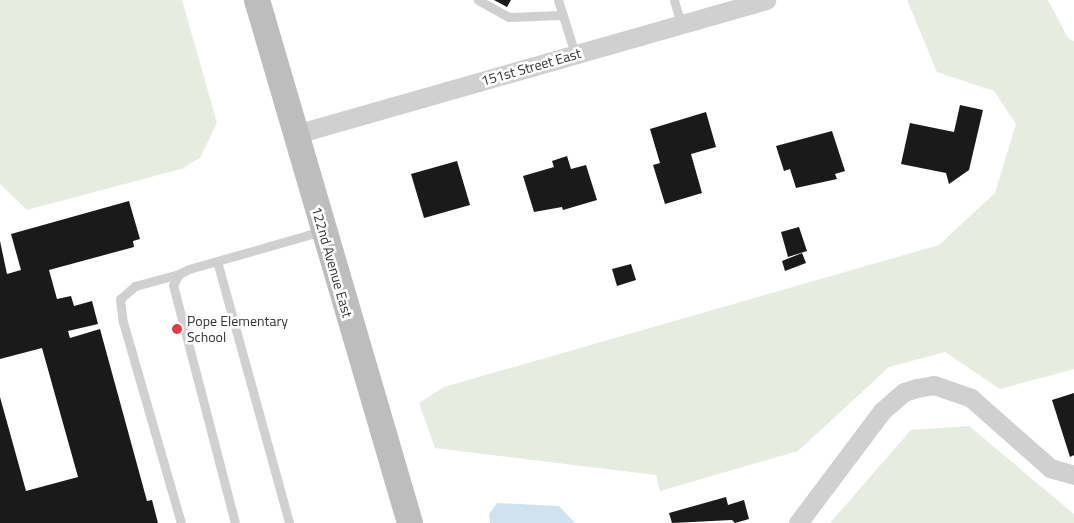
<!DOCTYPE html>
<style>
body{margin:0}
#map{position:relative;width:1074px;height:523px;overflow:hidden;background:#fff;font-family:"Titillium Web",sans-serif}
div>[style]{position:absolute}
.green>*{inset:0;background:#e6ecdf}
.water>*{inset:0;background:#cfe2ee}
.building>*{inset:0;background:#1a1a1a}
.service>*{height:9px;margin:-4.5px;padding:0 4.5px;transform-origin:4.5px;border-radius:4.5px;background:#d0d0d0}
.minor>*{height:19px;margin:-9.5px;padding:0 9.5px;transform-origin:9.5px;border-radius:9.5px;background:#d0d0d0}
.secondary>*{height:26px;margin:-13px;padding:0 13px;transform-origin:13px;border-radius:13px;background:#bdbdbd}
.dots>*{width:14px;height:14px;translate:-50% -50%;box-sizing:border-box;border:2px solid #fff;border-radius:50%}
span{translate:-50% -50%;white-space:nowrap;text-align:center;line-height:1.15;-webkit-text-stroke:5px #fff;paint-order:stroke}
.street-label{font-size:14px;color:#333}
.poi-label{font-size:14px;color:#333}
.left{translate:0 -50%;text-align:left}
</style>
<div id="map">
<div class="green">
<i style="clip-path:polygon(0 0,182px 0,217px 123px,200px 158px,181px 169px,27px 210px,0 184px)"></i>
<i style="clip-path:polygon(907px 0,1048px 0,1068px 38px,1074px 41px,1074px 369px,1000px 389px,945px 352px,889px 367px,798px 451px,660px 491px,656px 475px,435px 448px,419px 403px,444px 387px,939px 245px,995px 193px,1016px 124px,994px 91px,937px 72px)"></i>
<i style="clip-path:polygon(969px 426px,1074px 514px,1074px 523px,830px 523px,911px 430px)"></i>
</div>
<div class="water">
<i style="clip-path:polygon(497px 503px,559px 506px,575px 523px,490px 523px,489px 514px)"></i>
</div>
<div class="building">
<i style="clip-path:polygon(494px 0,511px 0,507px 7px)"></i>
<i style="clip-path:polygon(960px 105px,983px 110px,969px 170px,949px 184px,946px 173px,901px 164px,910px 123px,954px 132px)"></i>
<i style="clip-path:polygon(706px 112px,716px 147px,691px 154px,702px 193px,665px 204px,653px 165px,660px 163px,650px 129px)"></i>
<i style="clip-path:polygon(832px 131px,845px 171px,835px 174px,837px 179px,796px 188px,790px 169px,784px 171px,776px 146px)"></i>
<i style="clip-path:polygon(567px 156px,571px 169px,586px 165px,597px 200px,563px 210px,562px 207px,534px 212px,523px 176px,554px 167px,552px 161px)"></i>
<i style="clip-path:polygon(457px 161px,470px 205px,424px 218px,411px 174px)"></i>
<i style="clip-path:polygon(129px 201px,140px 239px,133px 241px,134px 247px,49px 270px,57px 299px,71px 296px,74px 306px,92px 301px,98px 324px,68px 331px,70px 338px,100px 329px,147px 501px,152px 500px,158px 523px,0 523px,0 397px,26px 491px,78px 477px,42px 348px,0 359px,0 241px,7px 274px,21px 270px,11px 234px)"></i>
<i style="clip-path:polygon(799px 227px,807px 251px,788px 257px,781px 232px)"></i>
<i style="clip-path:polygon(802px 253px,806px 263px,785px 271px,782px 261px)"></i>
<i style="clip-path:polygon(631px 264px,636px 280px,617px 286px,612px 269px)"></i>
<i style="clip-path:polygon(1074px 393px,1074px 455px,1070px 457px,1052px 400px)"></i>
<i style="clip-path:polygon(726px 497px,728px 505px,744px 500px,749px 519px,735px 523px,732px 520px,672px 523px,669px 513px)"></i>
</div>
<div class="service">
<i style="left:478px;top:0;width:35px;rotate:29deg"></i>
<i style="left:509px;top:17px;width:53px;rotate:-2.2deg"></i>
<i style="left:558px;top:0;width:57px;rotate:72.5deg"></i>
<i style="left:674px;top:0;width:25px;rotate:74deg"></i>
<i style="left:217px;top:261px;width:272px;rotate:74.6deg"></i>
<i style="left:179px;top:274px;width:46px;rotate:164.7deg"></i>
<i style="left:135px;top:286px;width:20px;rotate:139deg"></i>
<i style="left:120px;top:299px;width:23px;rotate:83deg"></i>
<i style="left:123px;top:322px;width:209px;rotate:73.9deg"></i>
<i style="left:235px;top:523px;width:246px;rotate:-104.6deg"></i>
<i style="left:173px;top:285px;width:13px;rotate:-61deg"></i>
<i style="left:179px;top:274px;width:11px;rotate:-27deg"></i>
<i style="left:189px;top:269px;width:138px;rotate:-15.9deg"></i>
</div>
<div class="minor">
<i style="left:296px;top:134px;width:489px;rotate:-15.9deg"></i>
<i style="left:798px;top:523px;width:140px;rotate:-53.1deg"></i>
<i style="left:882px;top:411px;width:29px;rotate:-41deg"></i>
<i style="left:904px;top:392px;width:14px;rotate:-17deg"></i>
<i style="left:917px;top:388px;width:17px;rotate:-10deg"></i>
<i style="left:934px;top:385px;width:39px;rotate:19deg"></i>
<i style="left:971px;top:398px;width:106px;rotate:41.5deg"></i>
<i style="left:1050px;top:468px;width:25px;rotate:16deg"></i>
</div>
<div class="secondary">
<i style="left:257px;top:0;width:545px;rotate:73.69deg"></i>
</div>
<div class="dots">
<i style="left:177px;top:329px;background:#e63946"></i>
</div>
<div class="street-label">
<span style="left:531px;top:67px;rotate:-16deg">151st Street East</span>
<span style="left:332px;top:262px;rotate:74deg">122nd Avenue East</span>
</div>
<div class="poi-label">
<span class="left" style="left:187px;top:329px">Pope Elementary<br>School</span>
</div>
</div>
